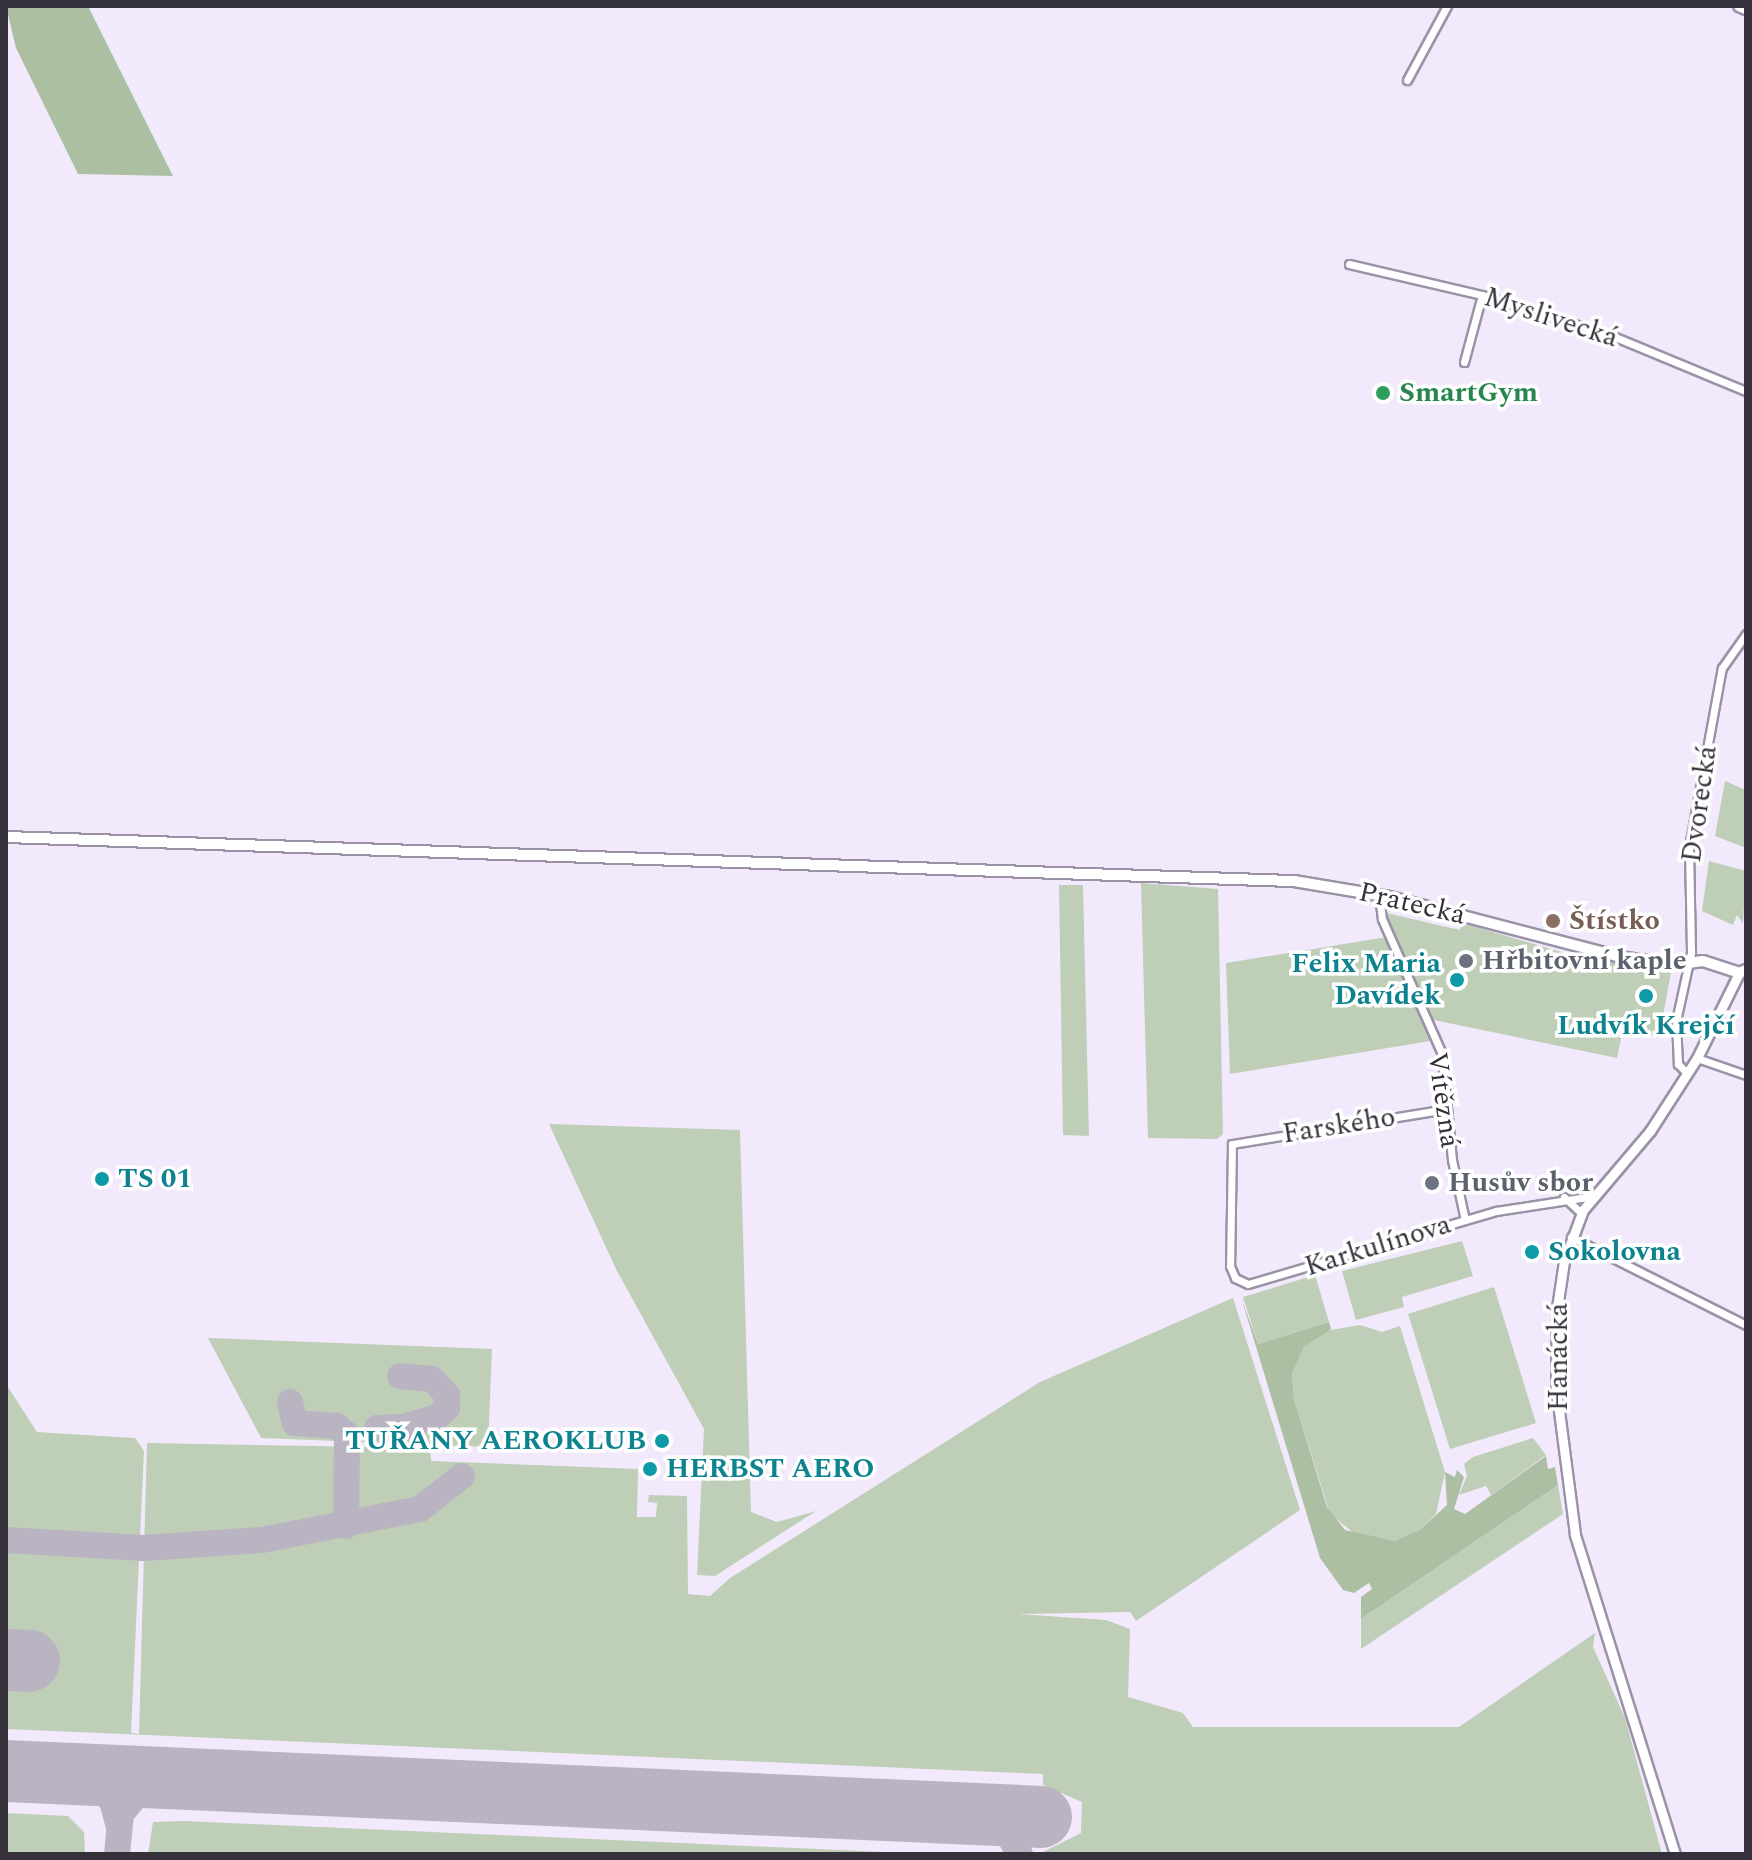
<!DOCTYPE html>
<meta charset="utf-8">
<style>
body{margin:0}
#map{position:relative;width:1752px;height:1860px;overflow:hidden;background:#f2eafc;font-family:Spectral,serif}
div>[style]{position:absolute}
.green>*{inset:0;background:#beceb7}
.forest>*{inset:0;background:#acbfa3}
.taxiway>*{height:26px;margin:-13px;padding:0 13px;transform-origin:13px;border-radius:13px;background:#bab4c2}
.runway>*{height:62px;margin:-31px;padding:0 31px;transform-origin:31px;border-radius:31px;background:#bab4c2}
.roads{filter:drop-shadow(2px 0 #9b92a7) drop-shadow(-2px 0 #9b92a7) drop-shadow(0 2px #9b92a7) drop-shadow(0 -2px #9b92a7)}
.minor>*{height:7px;margin:-3.5px;padding:0 3.5px;transform-origin:3.5px;border-radius:3.5px;background:#fff}
.tertiary>*{height:9px;margin:-4.5px;padding:0 4.5px;transform-origin:4.5px;border-radius:4.5px;background:#fff}
.secondary>*{height:10px;margin:-5px;padding:0 5px;transform-origin:5px;border-radius:5px;background:#fff}
.dots>*{width:22px;height:22px;translate:-50% -50%;box-sizing:border-box;border:4px solid #fff;border-radius:50%}
span{translate:-50% -50%;white-space:nowrap;text-align:center;line-height:1.15;-webkit-text-stroke:7px #fff;paint-order:stroke}
.street-label{font-size:28px;color:#35313a}
.leisure-label{font-size:28px;color:#27864d;font-weight:700}
.left{translate:0 -50%;text-align:left}
.education-label{font-size:28px;color:#785e54;font-weight:700}
.worship-label{font-size:28px;color:#5b616d;font-weight:700}
.culture-label{font-size:28px;color:#0d838f;font-weight:700}
.right{translate:-100% -50%;text-align:right}
.frame{position:absolute;inset:0;border:8px solid #35313a;pointer-events:none}
</style>
<div id="map">
<div class="green">
<i style="clip-path:polygon(1725px 781px,1746px 790px,1746px 848px,1715px 836px)"></i>
<i style="clip-path:polygon(1709px 861px,1746px 871px,1743px 923px,1737px 915px,1733px 925px,1702px 911px)"></i>
<i style="clip-path:polygon(1141px 883px,1218px 889px,1223px 1134px,1217px 1139px,1148px 1138px)"></i>
<i style="clip-path:polygon(1059px 885px,1083px 885px,1089px 1136px,1063px 1135px)"></i>
<i style="clip-path:polygon(1386px 913px,1460px 930px,1462px 923px,1575px 956px,1671px 972px,1659px 1038px,1623px 1029px,1617px 1058px,1429px 1019px)"></i>
<i style="clip-path:polygon(1387px 937px,1430px 1041px,1230px 1074px,1226px 963px)"></i>
<i style="clip-path:polygon(549px 1124px,740px 1130px,751px 1512px,777px 1522px,816px 1511px,715px 1576px,697px 1575px,704px 1429px,617px 1271px)"></i>
<i style="clip-path:polygon(1462px 1241px,1473px 1276px,1402px 1297px,1404px 1307px,1356px 1320px,1342px 1271px)"></i>
<i style="clip-path:polygon(1315px 1275px,1329px 1322px,1258px 1344px,1243px 1297px)"></i>
<i style="clip-path:polygon(1494px 1287px,1536px 1423px,1450px 1449px,1408px 1314px)"></i>
<i style="clip-path:polygon(1233px 1298px,1300px 1510px,1136px 1621px,1130px 1612px,1018px 1614px,1106px 1620px,1130px 1629px,1128px 1697px,1183px 1713px,1193px 1727px,1459px 1727px,1595px 1633px,1593px 1647px,1625px 1718px,1662px 1854px,1039px 1854px,1081px 1833px,1082px 1802px,1043px 1785px,1043px 1774px,6px 1729px,6px 1384px,37px 1432px,135px 1438px,144px 1451px,131px 1733px,139px 1734px,147px 1443px,430px 1448px,431px 1461px,638px 1469px,637px 1517px,656px 1517px,657px 1503px,648px 1502px,649px 1495px,687px 1496px,688px 1594px,710px 1596px,730px 1578px,1040px 1382px)"></i>
<i style="clip-path:polygon(1360px 1325px,1382px 1332px,1400px 1326px,1445px 1472px,1436px 1514px,1421px 1529px,1395px 1541px,1354px 1533px,1330px 1514px,1294px 1399px,1292px 1374px,1304px 1347px,1325px 1331px)"></i>
<i style="clip-path:polygon(208px 1338px,492px 1349px,488px 1447px,261px 1438px)"></i>
<i style="clip-path:polygon(1533px 1438px,1546px 1455px,1491px 1495px,1486px 1486px,1459px 1495px,1467px 1476px,1464px 1464px,1473px 1457px)"></i>
<i style="clip-path:polygon(1558px 1485px,1563px 1514px,1361px 1649px,1361px 1619px)"></i>
<i style="clip-path:polygon(6px 1813px,68px 1816px,84px 1832px,85px 1854px,6px 1854px)"></i>
<i style="clip-path:polygon(184px 1821px,884px 1852px,903px 1854px,148px 1854px,153px 1822px)"></i>
</div>
<div class="forest">
<i style="clip-path:polygon(6px 6px,88px 6px,173px 176px,78px 174px,16px 48px)"></i>
<i style="clip-path:polygon(1241px 1297px,1258px 1344px,1329px 1322px,1331px 1329px,1304px 1347px,1292px 1374px,1294px 1399px,1327px 1507px,1345px 1530px,1395px 1541px,1421px 1529px,1447px 1505px,1445px 1472px,1455px 1477px,1457px 1470px,1464px 1477px,1454px 1509px,1465px 1514px,1546px 1456px,1548px 1469px,1555px 1467px,1558px 1485px,1361px 1619px,1361px 1597px,1372px 1589px,1369px 1583px,1354px 1593px,1343px 1590px,1320px 1558px)"></i>
</div>
<div class="taxiway">
<i style="left:290px;top:1402px;width:22px;rotate:77deg"></i>
<i style="left:295px;top:1423px;width:42px;rotate:4.1deg"></i>
<i style="left:337px;top:1426px;width:13px;rotate:42deg"></i>
<i style="left:347px;top:1435px;width:91px;rotate:90.6deg"></i>
<i style="left:377px;top:1428px;width:26px;rotate:-2deg"></i>
<i style="left:403px;top:1427px;width:35px;rotate:-16deg"></i>
<i style="left:437px;top:1417px;width:13px;rotate:-42deg"></i>
<i style="left:447px;top:1408px;width:13px;rotate:-90deg"></i>
<i style="left:447px;top:1395px;width:22px;rotate:-133deg"></i>
<i style="left:432px;top:1379px;width:32px;rotate:-175deg"></i>
<i style="left:6px;top:1540px;width:138px;rotate:3.3deg"></i>
<i style="left:144px;top:1548px;width:118px;rotate:-3.9deg"></i>
<i style="left:262px;top:1540px;width:161px;rotate:-11.1deg"></i>
<i style="left:420px;top:1509px;width:53px;rotate:-38.2deg"></i>
<i style="left:9px;top:1773px;width:70px;rotate:2.5deg"></i>
<i style="left:79px;top:1776px;width:15px;rotate:23deg"></i>
<i style="left:93px;top:1782px;width:27px;rotate:45deg"></i>
<i style="left:112px;top:1801px;width:27px;rotate:75deg"></i>
<i style="left:896px;top:1812px;width:88px;rotate:3.3deg"></i>
<i style="left:984px;top:1817px;width:26px;rotate:32deg"></i>
<i style="left:1006px;top:1831px;width:27px;rotate:59deg"></i>
<i style="left:117px;top:1854px;width:40px;rotate:-84.3deg"></i>
<i style="left:121px;top:1814px;width:35px;rotate:-50deg"></i>
<i style="left:144px;top:1787px;width:22px;rotate:-18deg"></i>
<i style="left:165px;top:1780px;width:78px;rotate:2.2deg"></i>
</div>
<div class="runway">
<i style="left:6px;top:1660px;width:23px;rotate:2deg"></i>
<i style="left:6px;top:1771px;width:1036px;rotate:2.54deg"></i>
</div>
<div class="roads">
<div class="minor">
<i style="left:1407px;top:80px;width:84px;rotate:-61.6deg"></i>
<i style="left:1349px;top:264px;width:137px;rotate:13.1deg"></i>
<i style="left:1482px;top:295px;width:137px;rotate:17.4deg"></i>
<i style="left:1613px;top:336px;width:144px;rotate:22.5deg"></i>
<i style="left:1464px;top:362px;width:69px;rotate:-75deg"></i>
<i style="left:1379px;top:895px;width:24px;rotate:83deg"></i>
<i style="left:1382px;top:919px;width:148px;rotate:66deg"></i>
<i style="left:1442px;top:1054px;width:106px;rotate:84.6deg"></i>
<i style="left:1452px;top:1160px;width:61px;rotate:77.8deg"></i>
<i style="left:1697px;top:1058px;width:52px;rotate:19.1deg"></i>
<i style="left:1687px;top:1073px;width:13px;rotate:-135deg"></i>
<i style="left:1678px;top:1064px;width:43px;rotate:-92.7deg"></i>
<i style="left:1676px;top:1021px;width:71px;rotate:-77.7deg"></i>
<i style="left:1691px;top:952px;width:105px;rotate:-91.1deg"></i>
<i style="left:1689px;top:847px;width:182px;rotate:-79.6deg"></i>
<i style="left:1722px;top:668px;width:42px;rotate:-54.8deg"></i>
<i style="left:1446px;top:1109px;width:217px;rotate:170.7deg"></i>
<i style="left:1232px;top:1144px;width:122px;rotate:90.9deg"></i>
<i style="left:1230px;top:1266px;width:13px;rotate:67deg"></i>
<i style="left:1235px;top:1278px;width:14px;rotate:25deg"></i>
<i style="left:1248px;top:1284px;width:259px;rotate:-16.4deg"></i>
<i style="left:1496px;top:1211px;width:99px;rotate:-8.7deg"></i>
<i style="left:1564px;top:1197px;width:23px;rotate:43deg"></i>
<i style="left:1571px;top:1237px;width:196px;rotate:26.7deg"></i>
</div>
<div class="tertiary">
<i style="left:1675px;top:1854px;width:335px;rotate:-107.4deg"></i>
<i style="left:1575px;top:1534px;width:148px;rotate:-97.4deg"></i>
<i style="left:1556px;top:1387px;width:79px;rotate:-89.3deg"></i>
<i style="left:1557px;top:1308px;width:48px;rotate:-81.5deg"></i>
<i style="left:1564px;top:1261px;width:54px;rotate:-69.6deg"></i>
<i style="left:1583px;top:1210px;width:104px;rotate:-49.7deg"></i>
<i style="left:1650px;top:1131px;width:87px;rotate:-57.2deg"></i>
<i style="left:1697px;top:1058px;width:95px;rotate:-63.7deg"></i>
</div>
<div class="secondary">
<i style="left:1739px;top:6px;width:8px;rotate:23deg"></i>
<i style="left:6px;top:837px;width:1289px;rotate:1.96deg"></i>
<i style="left:1294px;top:881px;width:97px;rotate:9.5deg"></i>
<i style="left:1390px;top:897px;width:238px;rotate:14.6deg"></i>
<i style="left:1620px;top:957px;width:55px;rotate:8.4deg"></i>
<i style="left:1674px;top:965px;width:29px;rotate:-8deg"></i>
<i style="left:1703px;top:961px;width:38px;rotate:18deg"></i>
<i style="left:1739px;top:973px;width:8px;rotate:-23deg"></i>
</div>
</div>
<div class="dots">
<i style="left:1383px;top:393px;background:#2e9e5b"></i>
<i style="left:1553px;top:921px;background:#8d6e63"></i>
<i style="left:1466px;top:961px;background:#6b7280"></i>
<i style="left:1457px;top:980px;background:#0f9aa8"></i>
<i style="left:1646px;top:996px;background:#0f9aa8"></i>
<i style="left:102px;top:1179px;background:#0f9aa8"></i>
<i style="left:1432px;top:1183px;background:#6b7280"></i>
<i style="left:1532px;top:1252px;background:#0f9aa8"></i>
<i style="left:662px;top:1441px;background:#0f9aa8"></i>
<i style="left:650px;top:1469px;background:#0f9aa8"></i>
</div>
<div class="street-label">
<span style="left:1551px;top:318px;rotate:18deg">Myslivecká</span>
<span style="left:1700px;top:804px;rotate:-82deg">Dvorecká</span>
<span style="left:1412px;top:904px;rotate:13deg">Pratecká</span>
<span style="left:1443px;top:1100px;rotate:82deg">Vítězná</span>
<span style="left:1339px;top:1126px;rotate:-9deg">Farského</span>
<span style="left:1378px;top:1246px;rotate:-17deg">Karkulínova</span>
<span style="left:1559px;top:1357px;rotate:-90deg">Hanácká</span>
</div>
<div class="leisure-label">
<span class="left" style="left:1399px;top:393px">SmartGym</span>
</div>
<div class="education-label">
<span class="left" style="left:1569px;top:921px">Štístko</span>
</div>
<div class="worship-label">
<span class="left" style="left:1482px;top:961px">Hřbitovní kaple</span>
<span class="left" style="left:1448px;top:1183px">Husův sbor</span>
</div>
<div class="culture-label">
<span class="right" style="left:1441px;top:980px">Felix Maria<br>Davídek</span>
<span style="left:1646px;top:1026px">Ludvík Krejčí</span>
<span class="left" style="left:118px;top:1179px">TS 01</span>
<span class="left" style="left:1548px;top:1252px">Sokolovna</span>
<span class="right" style="left:646px;top:1441px">TUŘANY AEROKLUB</span>
<span class="left" style="left:666px;top:1469px">HERBST AERO</span>
</div>
<div class="frame"></div>
</div>
